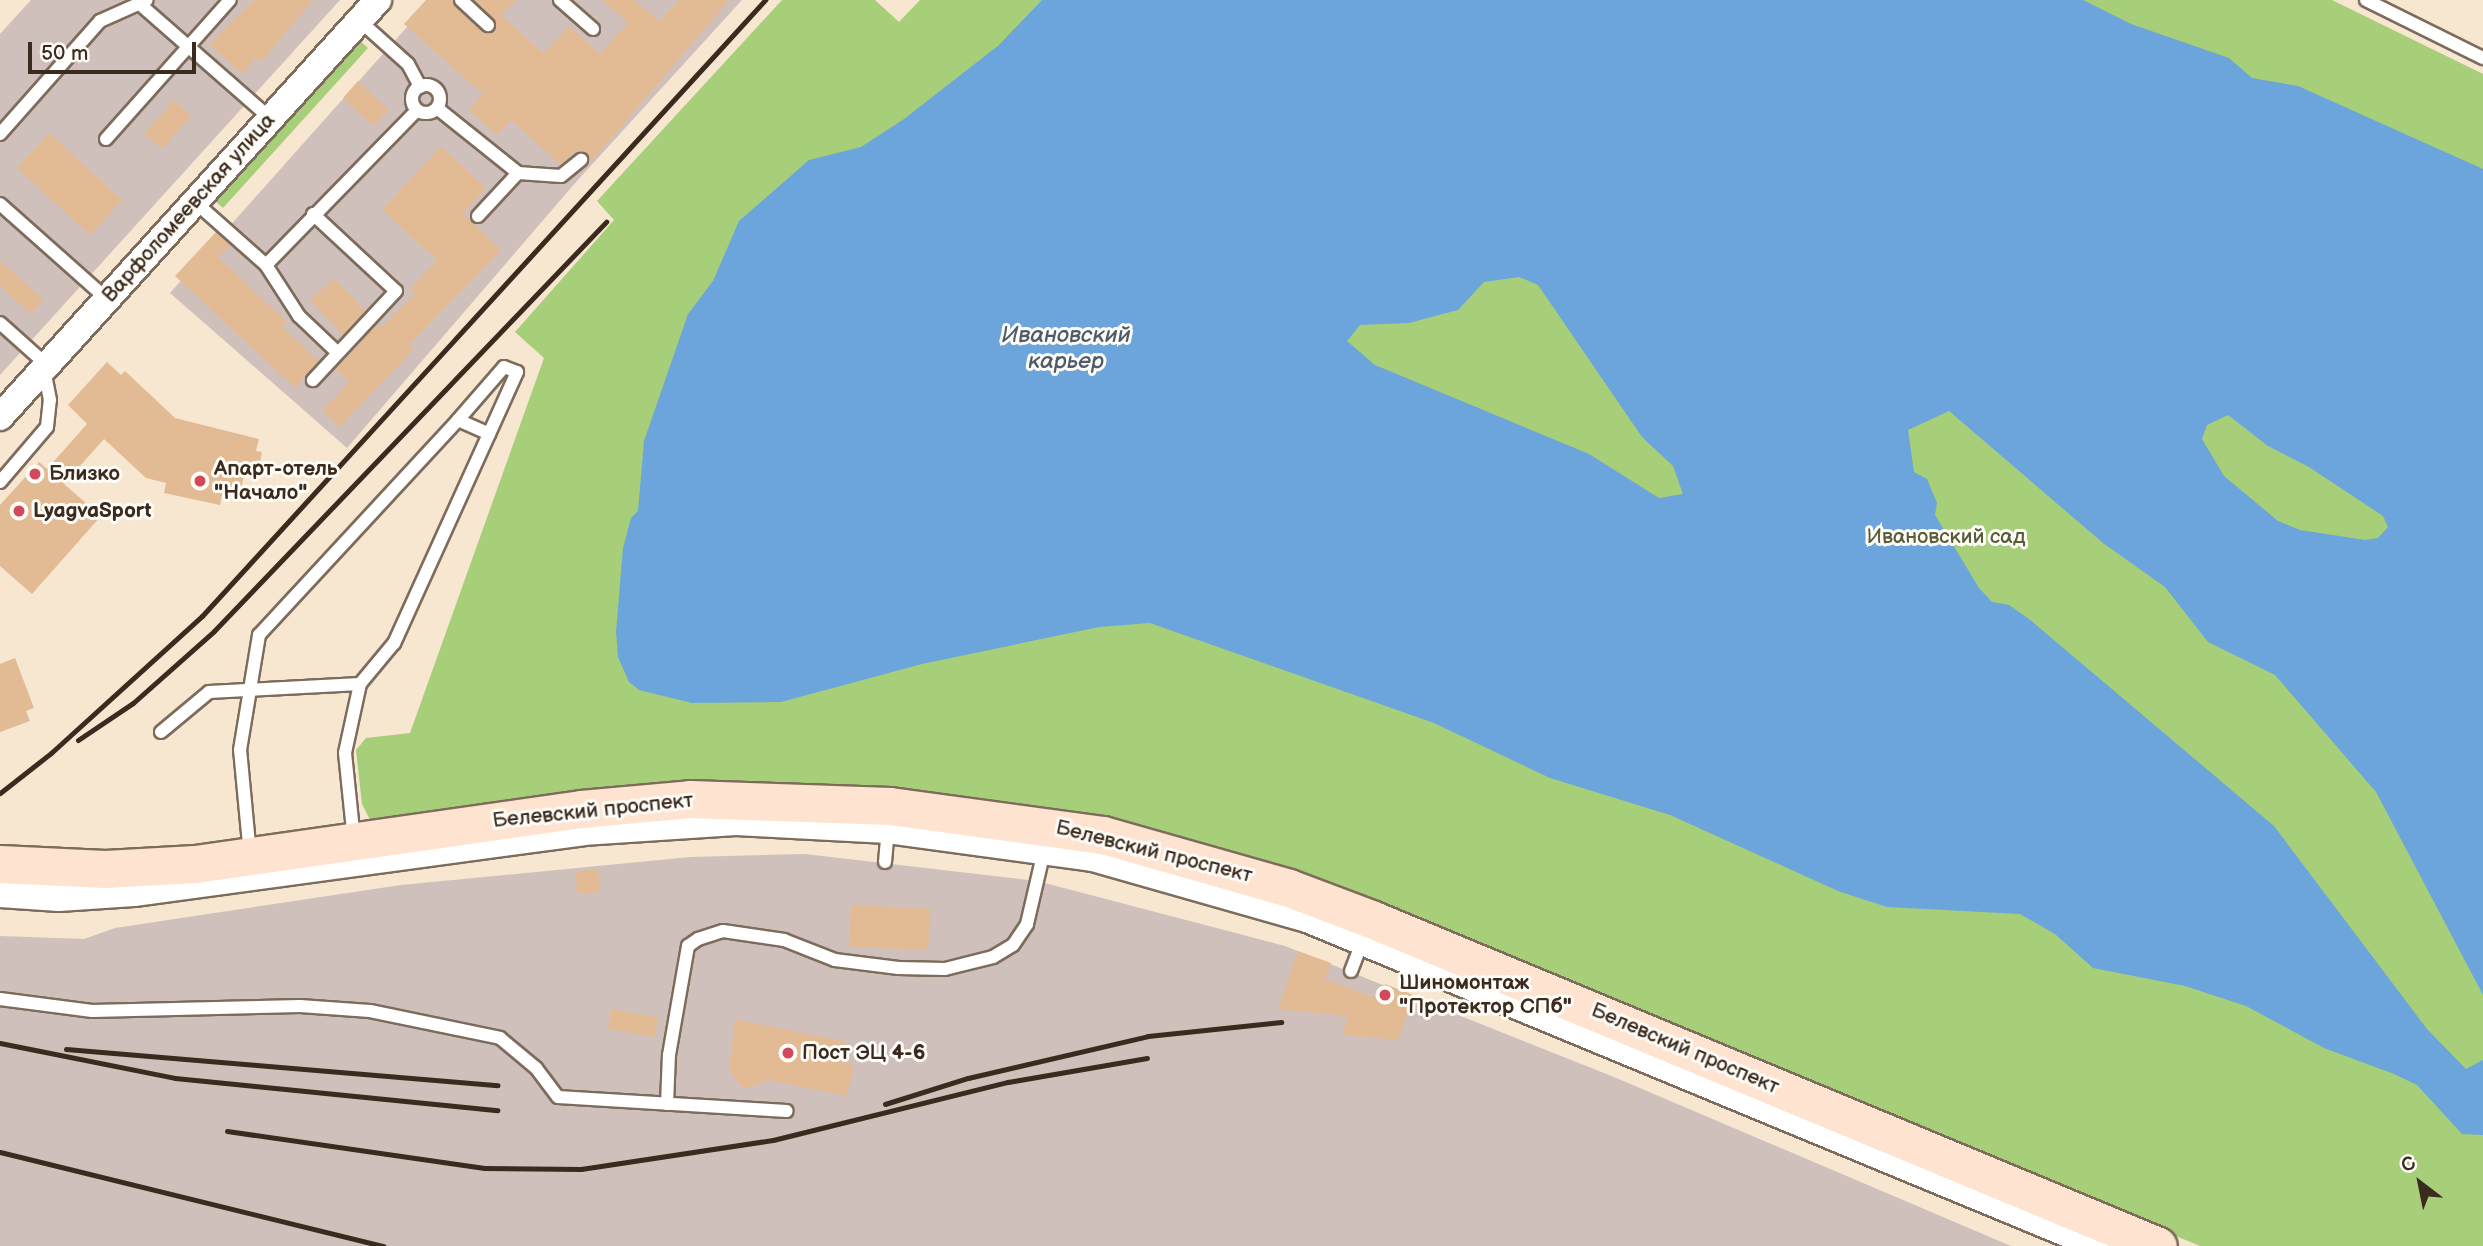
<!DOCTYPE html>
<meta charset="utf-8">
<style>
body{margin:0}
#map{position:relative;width:2483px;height:1246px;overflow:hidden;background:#f7e6d0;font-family:"Balsamiq Sans",sans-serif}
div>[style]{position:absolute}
.industrial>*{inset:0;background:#d0c0bc}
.green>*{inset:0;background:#a7ce79}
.water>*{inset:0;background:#6ba5db}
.building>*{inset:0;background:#e2bb95}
.roads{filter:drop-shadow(2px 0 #7d6c5c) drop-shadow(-2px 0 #7d6c5c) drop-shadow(0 2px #7d6c5c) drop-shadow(0 -2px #7d6c5c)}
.lane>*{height:12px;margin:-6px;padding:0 6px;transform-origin:6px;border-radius:6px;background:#fff}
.lane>.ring{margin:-6px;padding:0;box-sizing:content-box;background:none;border:12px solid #fff;border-radius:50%}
.street>*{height:26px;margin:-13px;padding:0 13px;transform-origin:13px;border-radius:13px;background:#fff}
.secondary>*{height:37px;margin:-18.5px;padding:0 18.5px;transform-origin:18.5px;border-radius:18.5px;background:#fee3d1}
.rail>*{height:5px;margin:-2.5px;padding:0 2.5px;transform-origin:2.5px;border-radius:2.5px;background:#3b2a1e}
.dots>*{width:19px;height:19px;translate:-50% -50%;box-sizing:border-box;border:4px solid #fdfcf7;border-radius:50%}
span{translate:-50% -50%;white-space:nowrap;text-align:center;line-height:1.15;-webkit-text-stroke:6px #fdfcf7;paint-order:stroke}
.street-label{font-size:21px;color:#3b2a1e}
.poi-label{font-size:21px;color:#3b2a1e;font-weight:700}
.left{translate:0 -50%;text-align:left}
.park-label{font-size:21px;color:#5b5b39}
.water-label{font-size:23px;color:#4e5b6a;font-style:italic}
.north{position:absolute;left:2385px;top:1148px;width:70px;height:70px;-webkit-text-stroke:5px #fdfcf7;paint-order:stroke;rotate:328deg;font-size:19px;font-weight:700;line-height:28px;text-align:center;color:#3b2a1e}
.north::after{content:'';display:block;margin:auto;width:24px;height:32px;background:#3b2a1e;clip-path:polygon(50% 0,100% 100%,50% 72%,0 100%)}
.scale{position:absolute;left:28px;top:42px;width:168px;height:32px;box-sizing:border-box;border:4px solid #3b2a1e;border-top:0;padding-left:9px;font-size:21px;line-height:24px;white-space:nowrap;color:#3b2a1e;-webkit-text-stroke:5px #fdfcf7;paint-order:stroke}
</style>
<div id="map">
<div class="industrial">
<i style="clip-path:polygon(31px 0,340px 0,0 375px,0 34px)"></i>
<i style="clip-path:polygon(431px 0,742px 0,576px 182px,347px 448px,170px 293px)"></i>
<i style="clip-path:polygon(805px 854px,1037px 881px,1285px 946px,1614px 1077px,2011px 1246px,0 1246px,0 936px,84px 939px,115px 928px,401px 885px,690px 857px)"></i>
</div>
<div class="green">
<i style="clip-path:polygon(782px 0,875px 0,899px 22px,920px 0,2332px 0,2483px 74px,2483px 1246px,2200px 1246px,1312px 878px,1086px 814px,874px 786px,699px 782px,624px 786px,371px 822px,362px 804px,356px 750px,366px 738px,410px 733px,544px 358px,515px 332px,614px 220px,597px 201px)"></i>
<i style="clip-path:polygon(359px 40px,368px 48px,223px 208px,214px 200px)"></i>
</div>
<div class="water">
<i style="clip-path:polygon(evenodd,1042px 0,2083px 0,2131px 24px,2229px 58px,2252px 78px,2298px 86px,2483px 169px,2483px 995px,2376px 792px,2275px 675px,2208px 642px,2165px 587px,2103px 543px,1949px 411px,1908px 430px,1914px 472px,1927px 479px,1937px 503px,1935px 515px,1979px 588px,1992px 602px,2009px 605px,2029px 619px,2274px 826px,2427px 1029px,2466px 1069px,2483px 1060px,2483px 1135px,2462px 1134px,2417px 1085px,2394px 1074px,2324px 1048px,2246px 1006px,2185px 986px,2093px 968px,2055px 934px,2020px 914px,1887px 907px,1838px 891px,1670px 815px,1550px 778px,1434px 723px,1150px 623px,1099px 627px,922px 664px,781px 702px,692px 703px,639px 690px,629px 682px,618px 657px,616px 632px,623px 548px,631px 518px,638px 511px,644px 441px,688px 314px,713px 281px,739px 221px,809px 160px,861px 147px,904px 119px,999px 45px,1042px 0,1519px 277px,1538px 285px,1642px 437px,1673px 466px,1683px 494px,1659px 498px,1589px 454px,1375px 365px,1347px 341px,1360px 325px,1409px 323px,1458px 310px,1484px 282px,1519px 277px,1042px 0,2228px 415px,2268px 446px,2309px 467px,2383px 516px,2388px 527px,2378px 538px,2365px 540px,2300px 530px,2278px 521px,2224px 476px,2202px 439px,2207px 425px,2228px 415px)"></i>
</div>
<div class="building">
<i style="clip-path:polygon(255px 0,313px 0,261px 62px,256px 58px,242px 74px,209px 44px)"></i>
<i style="clip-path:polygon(426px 0,452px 0,487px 34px,495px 30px,496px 22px,474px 0,516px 0,501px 15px,543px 53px,569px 26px,600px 54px,628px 23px,603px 0,635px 0,659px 22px,679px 0,729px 0,591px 162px,577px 149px,561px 165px,511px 120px,497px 135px,469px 110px,483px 94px,404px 24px)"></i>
<i style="clip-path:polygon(358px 81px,389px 110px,373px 126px,343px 98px)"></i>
<i style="clip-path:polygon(174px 100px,191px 116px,162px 149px,144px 134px)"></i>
<i style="clip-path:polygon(49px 133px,122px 200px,90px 235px,17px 168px)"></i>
<i style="clip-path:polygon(441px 146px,486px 188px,463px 213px,501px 250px,408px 346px,413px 350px,339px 427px,322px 410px,349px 382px,336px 369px,377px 324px,381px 328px,415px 294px,410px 289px,437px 260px,382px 210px)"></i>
<i style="clip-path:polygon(216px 232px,230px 245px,218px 257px,287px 322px,282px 327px,319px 361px,295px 388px,175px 276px)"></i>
<i style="clip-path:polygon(0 261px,44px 300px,31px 314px,0 286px)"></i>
<i style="clip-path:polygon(334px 278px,365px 311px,343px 335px,310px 300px)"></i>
<i style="clip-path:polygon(107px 362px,121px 375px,125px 371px,175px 418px,259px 439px,256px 451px,262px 452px,257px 478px,244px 475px,240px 494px,222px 495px,220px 505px,164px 493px,166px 483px,146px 478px,104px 439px,64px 484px,101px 516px,32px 594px,0 566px,0 505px,39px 462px,47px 469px,87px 424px,68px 405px)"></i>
<i style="clip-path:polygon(15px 658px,34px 708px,26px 711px,30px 721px,0 732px,0 664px)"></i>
<i style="clip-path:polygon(598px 869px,600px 892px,577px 894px,575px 872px)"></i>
<i style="clip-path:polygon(851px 905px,931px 909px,928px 950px,849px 947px)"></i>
<i style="clip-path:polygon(1298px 951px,1331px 963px,1325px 979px,1378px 999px,1385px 984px,1414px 995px,1398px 1040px,1342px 1035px,1348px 1016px,1278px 1009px)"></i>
<i style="clip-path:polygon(611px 1009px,658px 1017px,655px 1037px,608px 1029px)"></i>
<i style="clip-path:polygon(735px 1019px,846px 1042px,841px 1062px,854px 1064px,847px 1096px,768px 1080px,748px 1088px,740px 1086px,729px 1070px)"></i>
</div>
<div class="roads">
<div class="lane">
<i style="left:461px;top:0;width:37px;rotate:43deg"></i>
<i style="left:560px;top:0;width:44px;rotate:41.3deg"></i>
<i style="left:2366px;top:0;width:131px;rotate:26.4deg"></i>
<i style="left:142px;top:6px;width:170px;rotate:41.2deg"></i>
<i style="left:360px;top:21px;width:64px;rotate:41.9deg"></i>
<i style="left:408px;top:64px;width:26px;rotate:62deg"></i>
<i class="ring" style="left:412px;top:85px;width:16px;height:16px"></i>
<i style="left:437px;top:108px;width:104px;rotate:38.7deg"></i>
<i style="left:518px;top:173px;width:43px;rotate:4deg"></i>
<i style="left:561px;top:176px;width:26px;rotate:-39deg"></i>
<i style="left:0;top:134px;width:151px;rotate:-48.5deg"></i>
<i style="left:100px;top:21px;width:51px;rotate:-24.1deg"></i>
<i style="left:106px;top:139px;width:186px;rotate:-48.3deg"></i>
<i style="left:195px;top:202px;width:95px;rotate:41.6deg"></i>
<i style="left:266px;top:265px;width:61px;rotate:57.1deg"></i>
<i style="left:299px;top:316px;width:52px;rotate:43.5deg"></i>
<i style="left:0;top:204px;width:143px;rotate:41.6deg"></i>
<i style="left:313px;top:214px;width:113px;rotate:42.9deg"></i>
<i style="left:396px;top:291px;width:122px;rotate:133deg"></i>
<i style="left:478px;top:216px;width:59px;rotate:-47.1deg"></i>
<i style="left:266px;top:265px;width:216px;rotate:-45.7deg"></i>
<i style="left:0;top:323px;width:63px;rotate:41.8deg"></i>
<i style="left:458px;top:420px;width:70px;rotate:-49deg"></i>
<i style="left:504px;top:367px;width:14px;rotate:21deg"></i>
<i style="left:517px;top:372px;width:68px;rotate:114.3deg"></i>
<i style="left:0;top:482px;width:72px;rotate:-49.5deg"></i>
<i style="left:47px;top:427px;width:27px;rotate:-84deg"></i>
<i style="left:50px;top:400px;width:32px;rotate:-101deg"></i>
<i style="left:161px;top:732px;width:62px;rotate:-39.8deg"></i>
<i style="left:209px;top:692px;width:151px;rotate:-3deg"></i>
<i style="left:250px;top:855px;width:105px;rotate:-95.4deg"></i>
<i style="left:240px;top:750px;width:117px;rotate:-80.6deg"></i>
<i style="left:259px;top:635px;width:293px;rotate:-47.2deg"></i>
<i style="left:458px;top:420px;width:34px;rotate:24deg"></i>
<i style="left:489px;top:434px;width:230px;rotate:114.4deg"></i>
<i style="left:394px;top:643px;width:53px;rotate:129.7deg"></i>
<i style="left:360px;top:684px;width:71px;rotate:102.3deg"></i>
<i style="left:345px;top:753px;width:87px;rotate:84.1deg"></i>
<i style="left:885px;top:862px;width:35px;rotate:-85deg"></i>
<i style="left:1351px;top:971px;width:34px;rotate:-69deg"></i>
<i style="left:0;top:999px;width:93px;rotate:7.4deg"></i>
<i style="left:92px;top:1011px;width:208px;rotate:-1.4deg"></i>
<i style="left:300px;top:1006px;width:70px;rotate:4.1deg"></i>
<i style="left:370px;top:1011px;width:133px;rotate:11.7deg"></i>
<i style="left:500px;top:1038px;width:47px;rotate:39.8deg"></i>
<i style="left:536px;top:1068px;width:36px;rotate:53deg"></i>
<i style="left:558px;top:1097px;width:229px;rotate:3.5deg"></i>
<i style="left:667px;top:1104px;width:49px;rotate:-87.7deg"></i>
<i style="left:669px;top:1055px;width:111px;rotate:-80.1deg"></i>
<i style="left:688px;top:946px;width:12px;rotate:-35deg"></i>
<i style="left:698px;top:939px;width:26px;rotate:-18deg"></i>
<i style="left:723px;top:931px;width:62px;rotate:8.4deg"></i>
<i style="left:784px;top:940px;width:55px;rotate:21.4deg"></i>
<i style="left:835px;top:960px;width:64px;rotate:7.2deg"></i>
<i style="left:898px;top:968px;width:47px;rotate:1.2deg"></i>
<i style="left:945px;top:969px;width:49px;rotate:-14deg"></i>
<i style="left:993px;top:957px;width:23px;rotate:-31deg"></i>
<i style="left:1013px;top:945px;width:25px;rotate:-56deg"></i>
<i style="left:1027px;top:924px;width:75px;rotate:-76.9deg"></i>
</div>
<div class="street">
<i style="left:0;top:417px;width:563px;rotate:-47.81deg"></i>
<i style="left:0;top:894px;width:59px;rotate:3.9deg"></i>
<i style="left:59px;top:898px;width:75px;rotate:-3.8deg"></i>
<i style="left:134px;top:893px;width:453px;rotate:-7.7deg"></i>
<i style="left:583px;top:832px;width:153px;rotate:-3.7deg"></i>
<i style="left:736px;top:822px;width:152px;rotate:3deg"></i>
<i style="left:888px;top:830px;width:207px;rotate:7.8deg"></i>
<i style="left:1093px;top:858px;width:223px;rotate:15.9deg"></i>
<i style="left:1307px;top:919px;width:855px;rotate:22.49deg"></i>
</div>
<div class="secondary">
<i style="left:0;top:864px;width:105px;rotate:2.7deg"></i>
<i style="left:105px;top:869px;width:90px;rotate:-3.2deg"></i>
<i style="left:195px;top:864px;width:390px;rotate:-8.1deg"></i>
<i style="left:581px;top:809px;width:109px;rotate:-5.2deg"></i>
<i style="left:690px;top:799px;width:200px;rotate:2deg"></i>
<i style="left:890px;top:806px;width:215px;rotate:7.8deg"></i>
<i style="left:1103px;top:835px;width:193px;rotate:15.9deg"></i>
<i style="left:1289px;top:888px;width:88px;rotate:20.7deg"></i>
<i style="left:1371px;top:919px;width:852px;rotate:22.56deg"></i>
</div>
</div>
<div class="rail">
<i style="left:78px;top:740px;width:66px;rotate:-33.9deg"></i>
<i style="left:133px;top:703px;width:108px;rotate:-41.6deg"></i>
<i style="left:214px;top:631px;width:567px;rotate:-46.22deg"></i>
<i style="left:0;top:793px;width:65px;rotate:-38.1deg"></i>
<i style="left:51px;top:753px;width:204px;rotate:-42.2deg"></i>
<i style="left:202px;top:616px;width:835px;rotate:-47.57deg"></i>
<i style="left:0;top:1043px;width:178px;rotate:11.3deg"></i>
<i style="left:175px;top:1078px;width:324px;rotate:5.7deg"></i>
<i style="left:66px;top:1049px;width:433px;rotate:4.8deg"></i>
<i style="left:885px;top:1104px;width:87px;rotate:-17.4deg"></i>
<i style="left:968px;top:1078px;width:185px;rotate:-13.1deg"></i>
<i style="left:1148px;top:1036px;width:134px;rotate:-6deg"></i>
<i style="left:227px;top:1131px;width:260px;rotate:8.2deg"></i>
<i style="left:484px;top:1168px;width:97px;rotate:0.6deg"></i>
<i style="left:581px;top:1169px;width:194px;rotate:-8.6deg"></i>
<i style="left:773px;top:1140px;width:242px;rotate:-13.9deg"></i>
<i style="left:1008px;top:1082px;width:141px;rotate:-9.8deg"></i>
<i style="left:0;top:1152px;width:395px;rotate:13.8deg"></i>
</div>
<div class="dots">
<i style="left:35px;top:474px;background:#d1495b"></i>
<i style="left:200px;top:481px;background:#d1495b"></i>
<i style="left:19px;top:511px;background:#d1495b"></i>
<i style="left:1385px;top:995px;background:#d1495b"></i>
<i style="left:788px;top:1053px;background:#d1495b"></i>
</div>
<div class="street-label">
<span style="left:189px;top:208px;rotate:-48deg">Варфоломеевская улица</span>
<span style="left:593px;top:811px;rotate:-6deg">Белевский проспект</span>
<span style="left:1154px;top:852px;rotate:14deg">Белевский проспект</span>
<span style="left:1685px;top:1049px;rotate:23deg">Белевский проспект</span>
</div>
<div class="poi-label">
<span class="left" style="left:214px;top:481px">Апарт-отель<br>"Начало"</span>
<span class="left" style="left:49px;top:474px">Близко</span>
<span class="left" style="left:33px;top:511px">LyagvaSport</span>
<span class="left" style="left:1399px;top:995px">Шиномонтаж<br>"Протектор СПб"</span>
<span class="left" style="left:802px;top:1053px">Пост ЭЦ 4-6</span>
</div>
<div class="park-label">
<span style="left:1946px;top:537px">Ивановский сад</span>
</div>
<div class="water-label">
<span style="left:1066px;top:348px">Ивановский<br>карьер</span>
</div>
<div class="north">С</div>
<div class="scale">50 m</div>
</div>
